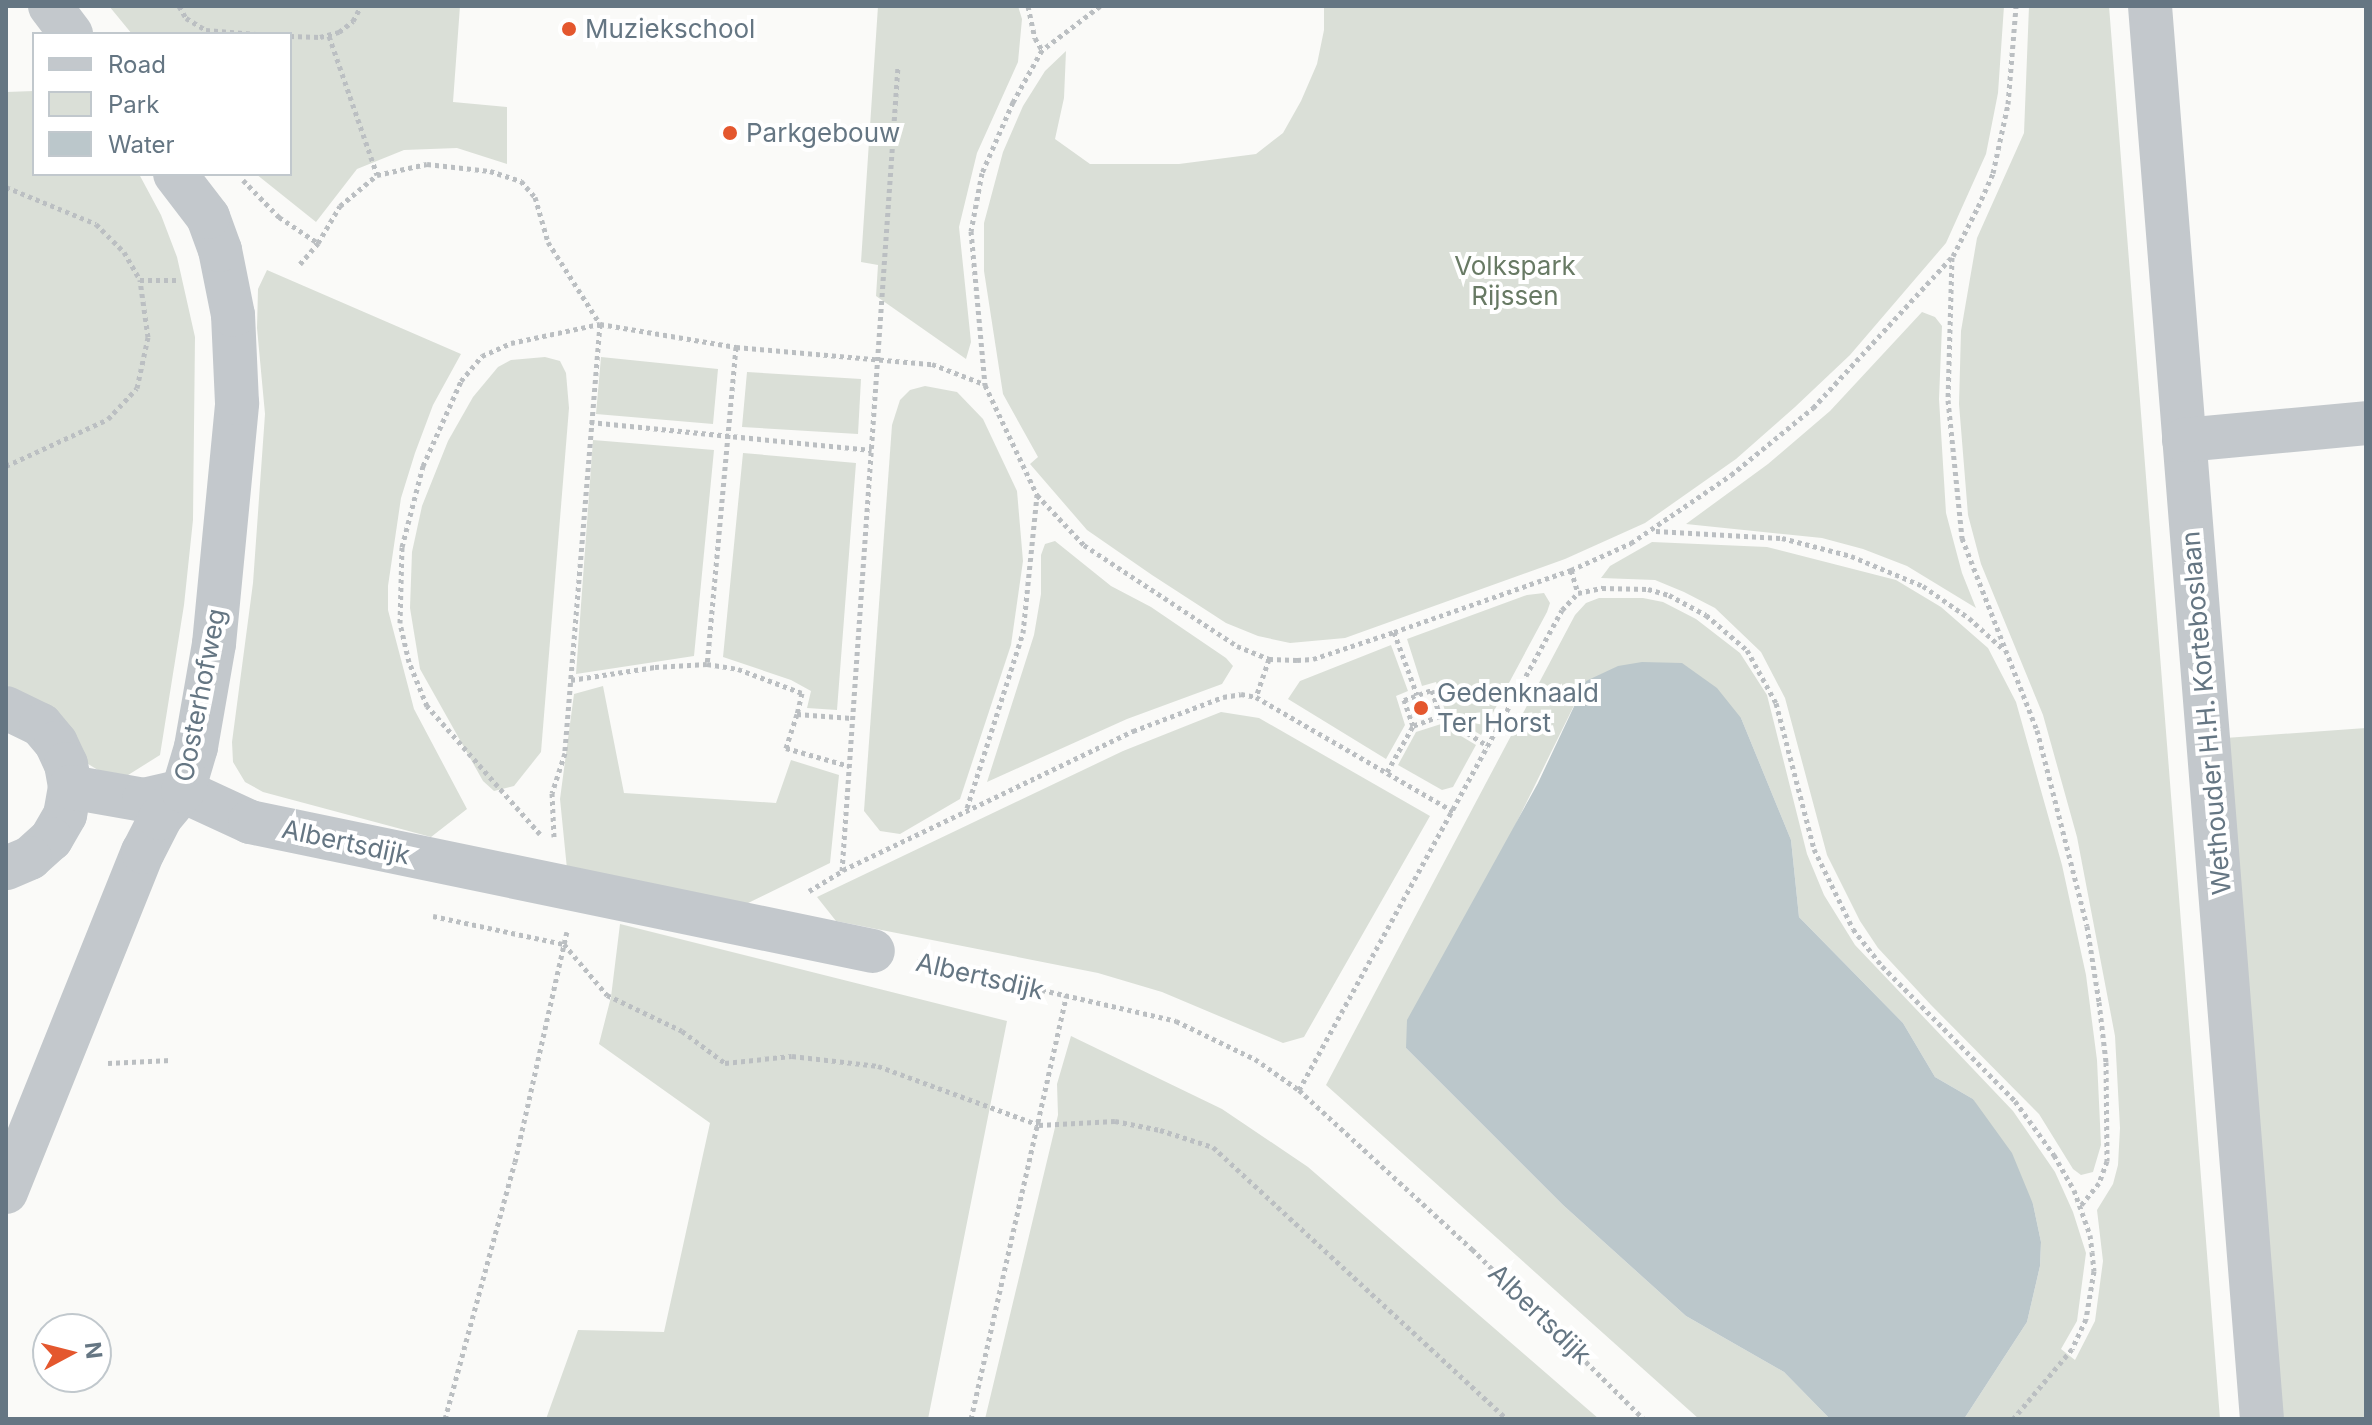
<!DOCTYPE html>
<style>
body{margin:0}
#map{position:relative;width:2372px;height:1425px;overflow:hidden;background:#fafaf8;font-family:Inter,sans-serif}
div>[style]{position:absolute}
.green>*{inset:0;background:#dadfd7}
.water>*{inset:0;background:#bbc7cb}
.path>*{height:5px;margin-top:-2.5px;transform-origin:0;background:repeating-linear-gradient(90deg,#bbbfc2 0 4px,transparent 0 8px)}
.minor>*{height:44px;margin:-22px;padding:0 22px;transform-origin:22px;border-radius:22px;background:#c3c8cc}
.dots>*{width:22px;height:22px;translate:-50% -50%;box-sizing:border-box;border:4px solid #fff;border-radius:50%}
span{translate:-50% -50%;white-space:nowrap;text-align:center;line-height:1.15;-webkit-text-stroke:8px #fff;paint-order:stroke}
.poi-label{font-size:26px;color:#657683}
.left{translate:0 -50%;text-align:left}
.park-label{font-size:26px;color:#687a64}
.street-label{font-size:26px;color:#657683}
.frame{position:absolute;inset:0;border:8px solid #657683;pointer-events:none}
.legend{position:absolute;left:32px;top:32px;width:260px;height:144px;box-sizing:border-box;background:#fff;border:2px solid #c1c8cd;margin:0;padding:10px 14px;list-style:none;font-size:24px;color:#657683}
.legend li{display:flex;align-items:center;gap:16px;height:40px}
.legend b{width:40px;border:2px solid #c1c8cd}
.north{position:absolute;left:32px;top:1313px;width:80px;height:80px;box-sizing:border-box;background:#fff;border:2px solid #c1c8cd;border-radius:50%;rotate:83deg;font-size:22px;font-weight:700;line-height:32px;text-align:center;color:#657683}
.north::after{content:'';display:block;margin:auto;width:28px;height:36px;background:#e4572e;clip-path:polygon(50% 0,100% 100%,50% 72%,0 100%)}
</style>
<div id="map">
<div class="green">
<i style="clip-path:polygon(109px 6px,460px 6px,453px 102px,507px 107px,507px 164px,457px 148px,404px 150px,357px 169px,316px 222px,256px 174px,290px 174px,290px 34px,132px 34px)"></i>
<i style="clip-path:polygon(878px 6px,1018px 6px,1022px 19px,1018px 62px,977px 153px,959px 227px,971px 342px,966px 359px,876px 296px,878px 265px,861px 262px)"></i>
<i style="clip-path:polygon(1324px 6px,2004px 6px,1998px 93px,1986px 154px,1946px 243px,1850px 355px,1795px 407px,1736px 459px,1645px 523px,1565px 559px,1345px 638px,1290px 643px,1258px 636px,1226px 623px,1152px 575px,1087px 530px,1030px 464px,1038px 457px,1003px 394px,984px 271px,984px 223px,1003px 152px,1023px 106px,1045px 71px,1066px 51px,1064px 98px,1055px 139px,1090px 164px,1179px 164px,1256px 154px,1283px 133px,1301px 101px,1317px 64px,1324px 30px)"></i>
<i style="clip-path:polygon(2029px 6px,2109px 6px,2220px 1419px,1964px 1419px,2027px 1322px,2040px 1266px,2041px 1242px,2033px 1204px,1973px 1099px,1935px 1077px,1903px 1023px,1799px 917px,1791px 840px,1741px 718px,1586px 681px,1406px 1048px,1563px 1205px,1686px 1316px,1784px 1372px,1830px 1419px,1699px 1419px,1326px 1085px,1575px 615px,1586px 603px,1599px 598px,1643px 598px,1663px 602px,1696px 619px,1740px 653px,1767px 695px,1807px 854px,1824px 895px,1855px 945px,2013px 1111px,2055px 1172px,2073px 1212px,2086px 1253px,2077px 1321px,2061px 1349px,2075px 1360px,2095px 1321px,2103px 1261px,2097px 1210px,2113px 1184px,2118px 1165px,2120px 1128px,2115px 1036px,2077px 837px,2043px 715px,1981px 564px,1968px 515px,1959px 404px,1961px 331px,1977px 238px,2024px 133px)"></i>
<i style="clip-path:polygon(34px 91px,34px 174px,139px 174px,161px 215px,177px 257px,195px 337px,193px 520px,184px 605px,160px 755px,117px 782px,77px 757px,14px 696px,6px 682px,6px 92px)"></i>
<i style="clip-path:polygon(267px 270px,461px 354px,433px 405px,415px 453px,401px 498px,388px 586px,388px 610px,414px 709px,467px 809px,431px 837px,263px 792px,245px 782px,233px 762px,232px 742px,253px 583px,265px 414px,257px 328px,258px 289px)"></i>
<i style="clip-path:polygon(1922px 312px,1935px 317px,1942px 326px,1939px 399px,1946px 513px,1962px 573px,1976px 608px,1907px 566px,1863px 549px,1822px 538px,1686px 524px,1768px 464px,1830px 411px)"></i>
<i style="clip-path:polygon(545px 357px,560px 361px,566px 373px,569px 408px,541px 752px,514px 786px,494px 791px,483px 781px,420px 669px,410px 608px,412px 552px,422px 506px,448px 441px,473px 397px,498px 367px,511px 360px)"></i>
<i style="clip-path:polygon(601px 357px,718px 369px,713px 424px,596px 414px)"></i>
<i style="clip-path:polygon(747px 372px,861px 379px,858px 434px,742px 427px)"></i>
<i style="clip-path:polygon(925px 386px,957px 392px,983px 419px,1017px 491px,1023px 561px,1011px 645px,960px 799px,900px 834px,880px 831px,864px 811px,892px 425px,900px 400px,910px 390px)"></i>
<i style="clip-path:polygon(593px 440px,714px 450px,694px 656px,576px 674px)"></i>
<i style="clip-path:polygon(743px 453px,856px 463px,837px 710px,807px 708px,811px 691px,791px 680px,723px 657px)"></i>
<i style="clip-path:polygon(1055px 541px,1111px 586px,1151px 607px,1226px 658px,1233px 666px,1222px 684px,1127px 719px,987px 782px,1034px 635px,1041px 594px,1041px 555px,1045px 544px)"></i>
<i style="clip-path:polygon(1652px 542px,1767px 547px,1896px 580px,1941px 607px,1988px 648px,2016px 702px,2062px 865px,2086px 975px,2097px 1060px,2101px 1145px,2093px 1172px,2081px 1175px,2073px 1169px,2039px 1114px,1931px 1005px,1878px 948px,1860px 921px,1827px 855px,1785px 698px,1761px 652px,1715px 608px,1684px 592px,1655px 580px,1601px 578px,1610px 566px)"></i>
<i style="clip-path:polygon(1544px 593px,1550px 603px,1547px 612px,1481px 735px,1446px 714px,1436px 682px,1422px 686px,1407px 639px,1527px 595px)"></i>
<i style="clip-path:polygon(1391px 645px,1408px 691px,1396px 696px,1405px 725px,1386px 759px,1288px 699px,1300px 681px)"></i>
<i style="clip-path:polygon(603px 686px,624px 793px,776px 803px,791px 760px,839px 775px,830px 863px,744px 905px,567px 869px,560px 799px,574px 694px)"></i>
<i style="clip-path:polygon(1221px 712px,1259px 718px,1430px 816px,1304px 1037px,1283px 1043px,1162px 992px,1098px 973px,836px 921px,817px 897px,1123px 751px)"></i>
<i style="clip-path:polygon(1441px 724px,1476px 745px,1453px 787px,1442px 790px,1398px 765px,1416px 732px)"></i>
<i style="clip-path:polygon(2366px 728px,2366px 1419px,2279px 1419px,2225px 738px)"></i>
<i style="clip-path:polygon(620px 924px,1007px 1021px,928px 1419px,546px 1419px,578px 1330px,664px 1332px,710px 1123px,599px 1044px,611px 997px)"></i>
<i style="clip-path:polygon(1071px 1036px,1222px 1109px,1308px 1167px,1599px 1419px,985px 1419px,1058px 1115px,1057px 1084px)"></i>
</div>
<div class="water">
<i style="clip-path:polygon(1642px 662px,1682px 663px,1717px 688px,1741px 718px,1791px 840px,1799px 917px,1903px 1023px,1935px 1077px,1973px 1099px,2012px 1153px,2033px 1204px,2041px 1242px,2040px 1266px,2027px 1322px,1964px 1419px,1830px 1419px,1784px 1372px,1686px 1316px,1563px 1205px,1406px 1048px,1407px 1020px,1538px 783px,1586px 681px,1618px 666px)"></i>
</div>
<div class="path">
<i style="left:179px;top:6px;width:14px;rotate:60deg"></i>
<i style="left:186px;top:18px;width:23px;rotate:31deg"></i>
<i style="left:206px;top:30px;width:50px;rotate:4.6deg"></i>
<i style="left:1028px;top:6px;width:33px;rotate:78deg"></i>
<i style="left:1035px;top:38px;width:14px;rotate:60deg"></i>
<i style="left:1100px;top:6px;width:73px;rotate:142.8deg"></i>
<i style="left:1042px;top:50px;width:60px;rotate:119.1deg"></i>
<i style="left:1013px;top:102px;width:77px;rotate:113.6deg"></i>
<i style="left:982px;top:173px;width:59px;rotate:100.7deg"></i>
<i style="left:971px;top:231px;width:155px;rotate:84.8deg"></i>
<i style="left:985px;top:385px;width:122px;rotate:64.7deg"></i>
<i style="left:1037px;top:495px;width:69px;rotate:46.8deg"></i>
<i style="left:1084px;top:545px;width:183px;rotate:33.4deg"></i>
<i style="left:1237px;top:646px;width:35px;rotate:22deg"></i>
<i style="left:1269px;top:659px;width:28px;rotate:2deg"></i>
<i style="left:1297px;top:660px;width:16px;rotate:-4deg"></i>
<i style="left:1313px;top:659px;width:85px;rotate:-18.4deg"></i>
<i style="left:1394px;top:632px;width:188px;rotate:-19.3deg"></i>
<i style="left:1571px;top:570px;width:66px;rotate:-24.2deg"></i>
<i style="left:1631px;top:543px;width:121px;rotate:-34.2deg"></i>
<i style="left:1731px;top:475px;width:106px;rotate:-39.3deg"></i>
<i style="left:1813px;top:408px;width:207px;rotate:-47.4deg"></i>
<i style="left:1953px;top:256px;width:55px;rotate:-63deg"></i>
<i style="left:1978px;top:207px;width:37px;rotate:-66deg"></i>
<i style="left:1993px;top:173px;width:71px;rotate:-77.7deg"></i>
<i style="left:2008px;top:104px;width:98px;rotate:-85.3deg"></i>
<i style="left:290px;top:36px;width:30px;rotate:2deg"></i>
<i style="left:320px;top:37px;width:20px;rotate:-15deg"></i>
<i style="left:339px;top:32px;width:18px;rotate:-38deg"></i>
<i style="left:353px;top:21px;width:17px;rotate:-62deg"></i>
<i style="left:329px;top:36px;width:147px;rotate:70.9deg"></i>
<i style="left:243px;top:180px;width:52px;rotate:45.8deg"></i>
<i style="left:279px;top:217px;width:47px;rotate:33.7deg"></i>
<i style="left:318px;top:243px;width:43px;rotate:-59.3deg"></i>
<i style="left:340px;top:206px;width:48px;rotate:-40deg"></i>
<i style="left:377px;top:175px;width:51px;rotate:-12.4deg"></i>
<i style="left:427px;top:164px;width:63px;rotate:6.3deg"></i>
<i style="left:490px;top:171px;width:33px;rotate:18deg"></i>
<i style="left:521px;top:181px;width:21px;rotate:49deg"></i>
<i style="left:535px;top:197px;width:47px;rotate:73.9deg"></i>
<i style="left:548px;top:242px;width:97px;rotate:57.6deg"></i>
<i style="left:600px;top:324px;width:430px;rotate:94.7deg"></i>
<i style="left:565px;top:753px;width:42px;rotate:108deg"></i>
<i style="left:552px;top:793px;width:44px;rotate:87.4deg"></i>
<i style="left:6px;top:187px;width:97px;rotate:22.3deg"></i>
<i style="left:96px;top:224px;width:40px;rotate:45deg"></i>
<i style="left:124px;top:252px;width:32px;rotate:60deg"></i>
<i style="left:140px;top:280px;width:38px"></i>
<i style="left:1952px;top:257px;width:143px;rotate:91.6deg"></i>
<i style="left:1948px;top:400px;width:139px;rotate:84.2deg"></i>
<i style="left:1962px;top:538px;width:206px;rotate:68.7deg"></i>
<i style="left:2037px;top:730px;width:202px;rotate:75.7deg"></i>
<i style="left:2087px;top:926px;width:77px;rotate:81deg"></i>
<i style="left:2099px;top:1002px;width:60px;rotate:83.3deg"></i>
<i style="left:2106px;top:1062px;width:99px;rotate:89.4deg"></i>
<i style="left:2107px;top:1161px;width:23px;rotate:110deg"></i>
<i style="left:2099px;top:1183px;width:28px;rotate:129deg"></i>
<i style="left:300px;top:264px;width:28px;rotate:-49deg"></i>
<i style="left:736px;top:347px;width:318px;rotate:95.2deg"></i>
<i style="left:707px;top:664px;width:31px;rotate:9deg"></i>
<i style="left:738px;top:669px;width:68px;rotate:20.6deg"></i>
<i style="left:802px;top:693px;width:22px;rotate:103deg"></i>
<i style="left:797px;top:714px;width:55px;rotate:4.2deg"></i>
<i style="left:590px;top:422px;width:283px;rotate:5.7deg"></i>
<i style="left:6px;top:466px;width:112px;rotate:-24.7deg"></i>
<i style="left:108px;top:419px;width:42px;rotate:-46.9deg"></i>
<i style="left:137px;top:388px;width:52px;rotate:-77.8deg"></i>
<i style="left:148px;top:337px;width:58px;rotate:-98deg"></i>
<i style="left:1656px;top:531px;width:126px;rotate:3.2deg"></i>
<i style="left:1782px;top:538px;width:71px;rotate:14.6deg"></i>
<i style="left:1851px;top:556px;width:78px;rotate:22.6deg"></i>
<i style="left:1923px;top:586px;width:56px;rotate:34.8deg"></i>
<i style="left:1969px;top:618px;width:46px;rotate:42.4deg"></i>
<i style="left:1571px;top:570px;width:24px;rotate:73deg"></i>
<i style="left:1578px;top:593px;width:25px;rotate:-12deg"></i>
<i style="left:1602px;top:588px;width:46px;rotate:1.2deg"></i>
<i style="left:1648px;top:589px;width:22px;rotate:16deg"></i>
<i style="left:1669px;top:595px;width:42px;rotate:28.4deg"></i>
<i style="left:1706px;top:615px;width:54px;rotate:40.5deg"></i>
<i style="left:1747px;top:650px;width:60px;rotate:61.3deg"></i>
<i style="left:1776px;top:703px;width:151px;rotate:75.4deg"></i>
<i style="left:1814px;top:849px;width:89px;rotate:64deg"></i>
<i style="left:1853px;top:929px;width:47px;rotate:51.9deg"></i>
<i style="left:1882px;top:966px;width:190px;rotate:45.4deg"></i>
<i style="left:2015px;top:1101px;width:67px;rotate:54.2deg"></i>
<i style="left:2054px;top:1155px;width:40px;rotate:60.3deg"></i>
<i style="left:2074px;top:1190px;width:48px;rotate:70.4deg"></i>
<i style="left:2090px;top:1235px;width:17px;rotate:83deg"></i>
<i style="left:2092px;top:1252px;width:19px;rotate:84deg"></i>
<i style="left:2094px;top:1271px;width:49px;rotate:99.5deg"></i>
<i style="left:2086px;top:1319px;width:33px;rotate:115deg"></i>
<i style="left:2072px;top:1349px;width:92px;rotate:130.1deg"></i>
<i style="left:1394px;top:632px;width:67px;rotate:69.9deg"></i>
<i style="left:1269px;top:659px;width:40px;rotate:108.9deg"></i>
<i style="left:1256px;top:697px;width:228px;rotate:30.1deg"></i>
<i style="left:571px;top:680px;width:85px;rotate:-8.8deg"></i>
<i style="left:655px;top:667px;width:52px;rotate:-3.3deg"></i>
<i style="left:797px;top:714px;width:36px;rotate:108deg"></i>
<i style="left:786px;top:748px;width:66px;rotate:15.9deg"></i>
<i style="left:1440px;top:716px;width:29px;rotate:160deg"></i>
<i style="left:1413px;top:726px;width:28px;rotate:-109deg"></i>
<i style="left:1404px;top:700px;width:30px;rotate:-20deg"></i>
<i style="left:1432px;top:690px;width:27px;rotate:73deg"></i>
<i style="left:1440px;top:716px;width:57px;rotate:32deg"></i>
<i style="left:1387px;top:772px;width:53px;rotate:-60.5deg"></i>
<i style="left:967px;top:808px;width:184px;rotate:-72.3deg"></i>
<i style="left:1023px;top:633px;width:138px;rotate:-84.2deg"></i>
<i style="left:540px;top:834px;width:171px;rotate:-131.4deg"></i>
<i style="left:427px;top:706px;width:48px;rotate:-112.2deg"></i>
<i style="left:409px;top:662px;width:40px;rotate:-103deg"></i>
<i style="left:400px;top:623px;width:76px;rotate:-88.5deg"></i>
<i style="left:402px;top:547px;width:84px;rotate:-75.5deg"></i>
<i style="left:423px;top:466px;width:93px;rotate:-65.9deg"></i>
<i style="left:461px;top:381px;width:33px;rotate:-50deg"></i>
<i style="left:482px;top:356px;width:32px;rotate:-24deg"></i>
<i style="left:511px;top:343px;width:91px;rotate:-12.1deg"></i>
<i style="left:600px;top:324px;width:138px;rotate:9.6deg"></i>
<i style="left:736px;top:347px;width:197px;rotate:5deg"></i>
<i style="left:932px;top:364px;width:56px;rotate:21deg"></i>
<i style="left:843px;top:870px;width:322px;rotate:-25.6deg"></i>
<i style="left:1133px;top:731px;width:96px;rotate:-20.7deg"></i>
<i style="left:1223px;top:697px;width:18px;rotate:-9deg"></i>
<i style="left:1241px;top:694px;width:15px;rotate:11deg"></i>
<i style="left:809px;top:891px;width:39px;rotate:-31deg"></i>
<i style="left:842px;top:871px;width:806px;rotate:-86.02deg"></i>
<i style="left:433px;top:916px;width:134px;rotate:12.1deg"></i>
<i style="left:564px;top:944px;width:67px;rotate:49.9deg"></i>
<i style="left:607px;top:995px;width:83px;rotate:25.6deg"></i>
<i style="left:682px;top:1031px;width:54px;rotate:36.7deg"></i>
<i style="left:725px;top:1063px;width:67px;rotate:-6deg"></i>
<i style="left:792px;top:1056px;width:87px;rotate:6.6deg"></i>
<i style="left:878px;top:1066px;width:171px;rotate:20.1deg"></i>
<i style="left:1039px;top:1125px;width:76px;rotate:-3deg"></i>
<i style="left:1115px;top:1121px;width:46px;rotate:11.3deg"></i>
<i style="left:1160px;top:1130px;width:56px;rotate:17.8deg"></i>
<i style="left:1213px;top:1147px;width:401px;rotate:42.8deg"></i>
<i style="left:917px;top:961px;width:266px;rotate:13deg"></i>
<i style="left:1176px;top:1021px;width:88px;rotate:25.7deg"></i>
<i style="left:1255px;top:1059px;width:54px;rotate:35.2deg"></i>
<i style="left:1299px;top:1090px;width:235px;rotate:42.6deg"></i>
<i style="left:1472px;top:1249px;width:242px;rotate:44.7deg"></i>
<i style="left:108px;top:1063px;width:63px;rotate:-2.7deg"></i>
<i style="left:1299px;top:1090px;width:547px;rotate:-61.28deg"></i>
<i style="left:1562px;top:610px;width:23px;rotate:-47deg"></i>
<i style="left:445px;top:1419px;width:266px;rotate:-74.8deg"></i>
<i style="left:515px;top:1162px;width:236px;rotate:-77.3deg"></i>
<i style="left:971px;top:1419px;width:434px;rotate:-77.3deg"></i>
</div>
<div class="minor">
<i style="left:50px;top:6px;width:35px;rotate:53deg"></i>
<i style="left:2150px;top:6px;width:1417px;rotate:85.47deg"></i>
<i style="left:2184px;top:440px;width:183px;rotate:-5.3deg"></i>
<i style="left:6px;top:708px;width:39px;rotate:26deg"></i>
<i style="left:41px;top:725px;width:23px;rotate:50deg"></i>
<i style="left:56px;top:743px;width:23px;rotate:65deg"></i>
<i style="left:66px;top:764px;width:23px;rotate:80deg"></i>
<i style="left:70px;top:787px;width:28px;rotate:100deg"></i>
<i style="left:65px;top:815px;width:28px;rotate:120deg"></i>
<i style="left:51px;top:839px;width:28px;rotate:138deg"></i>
<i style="left:30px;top:858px;width:26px;rotate:157deg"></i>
<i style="left:70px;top:787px;width:75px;rotate:10deg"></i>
<i style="left:144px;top:800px;width:40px;rotate:-13deg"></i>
<i style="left:183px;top:791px;width:74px;rotate:24.8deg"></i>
<i style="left:250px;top:822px;width:636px;rotate:11.7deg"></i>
<i style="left:6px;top:1192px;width:367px;rotate:-68.1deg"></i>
<i style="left:143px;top:852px;width:38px;rotate:-63deg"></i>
<i style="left:160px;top:818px;width:35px;rotate:-50deg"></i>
<i style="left:183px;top:791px;width:46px;rotate:-73.5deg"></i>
<i style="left:196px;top:747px;width:105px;rotate:-80.1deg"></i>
<i style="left:214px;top:644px;width:242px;rotate:-84.5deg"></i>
<i style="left:237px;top:403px;width:88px;rotate:-92.6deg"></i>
<i style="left:233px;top:315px;width:66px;rotate:-101.3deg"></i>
<i style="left:220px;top:250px;width:35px;rotate:-110deg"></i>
<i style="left:208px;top:217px;width:54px;rotate:-127.5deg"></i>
</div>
<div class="dots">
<i style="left:569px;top:29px;background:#e4572e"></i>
<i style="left:730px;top:133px;background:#e4572e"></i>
<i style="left:1421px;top:708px;background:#e4572e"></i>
</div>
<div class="poi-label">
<span class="left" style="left:585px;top:29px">Muziekschool</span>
<span class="left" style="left:746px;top:133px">Parkgebouw</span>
<span class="left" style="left:1437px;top:708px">Gedenknaald<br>Ter Horst</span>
</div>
<div class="park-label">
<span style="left:1515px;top:281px">Volkspark<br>Rijssen</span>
</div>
<div class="street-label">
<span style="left:200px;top:695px;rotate:-79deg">Oosterhofweg</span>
<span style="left:2206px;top:713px;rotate:-95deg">Wethouder H.H. Korteboslaan</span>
<span style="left:346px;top:842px;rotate:12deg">Albertsdijk</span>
<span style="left:980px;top:976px;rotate:13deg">Albertsdijk</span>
<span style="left:1540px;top:1314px;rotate:44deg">Albertsdijk</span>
</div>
<div class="frame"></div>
<ul class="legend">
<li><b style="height:10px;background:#c3c8cc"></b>Road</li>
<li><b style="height:22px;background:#dadfd7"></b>Park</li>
<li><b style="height:22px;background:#bbc7cb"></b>Water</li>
</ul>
<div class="north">N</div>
</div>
